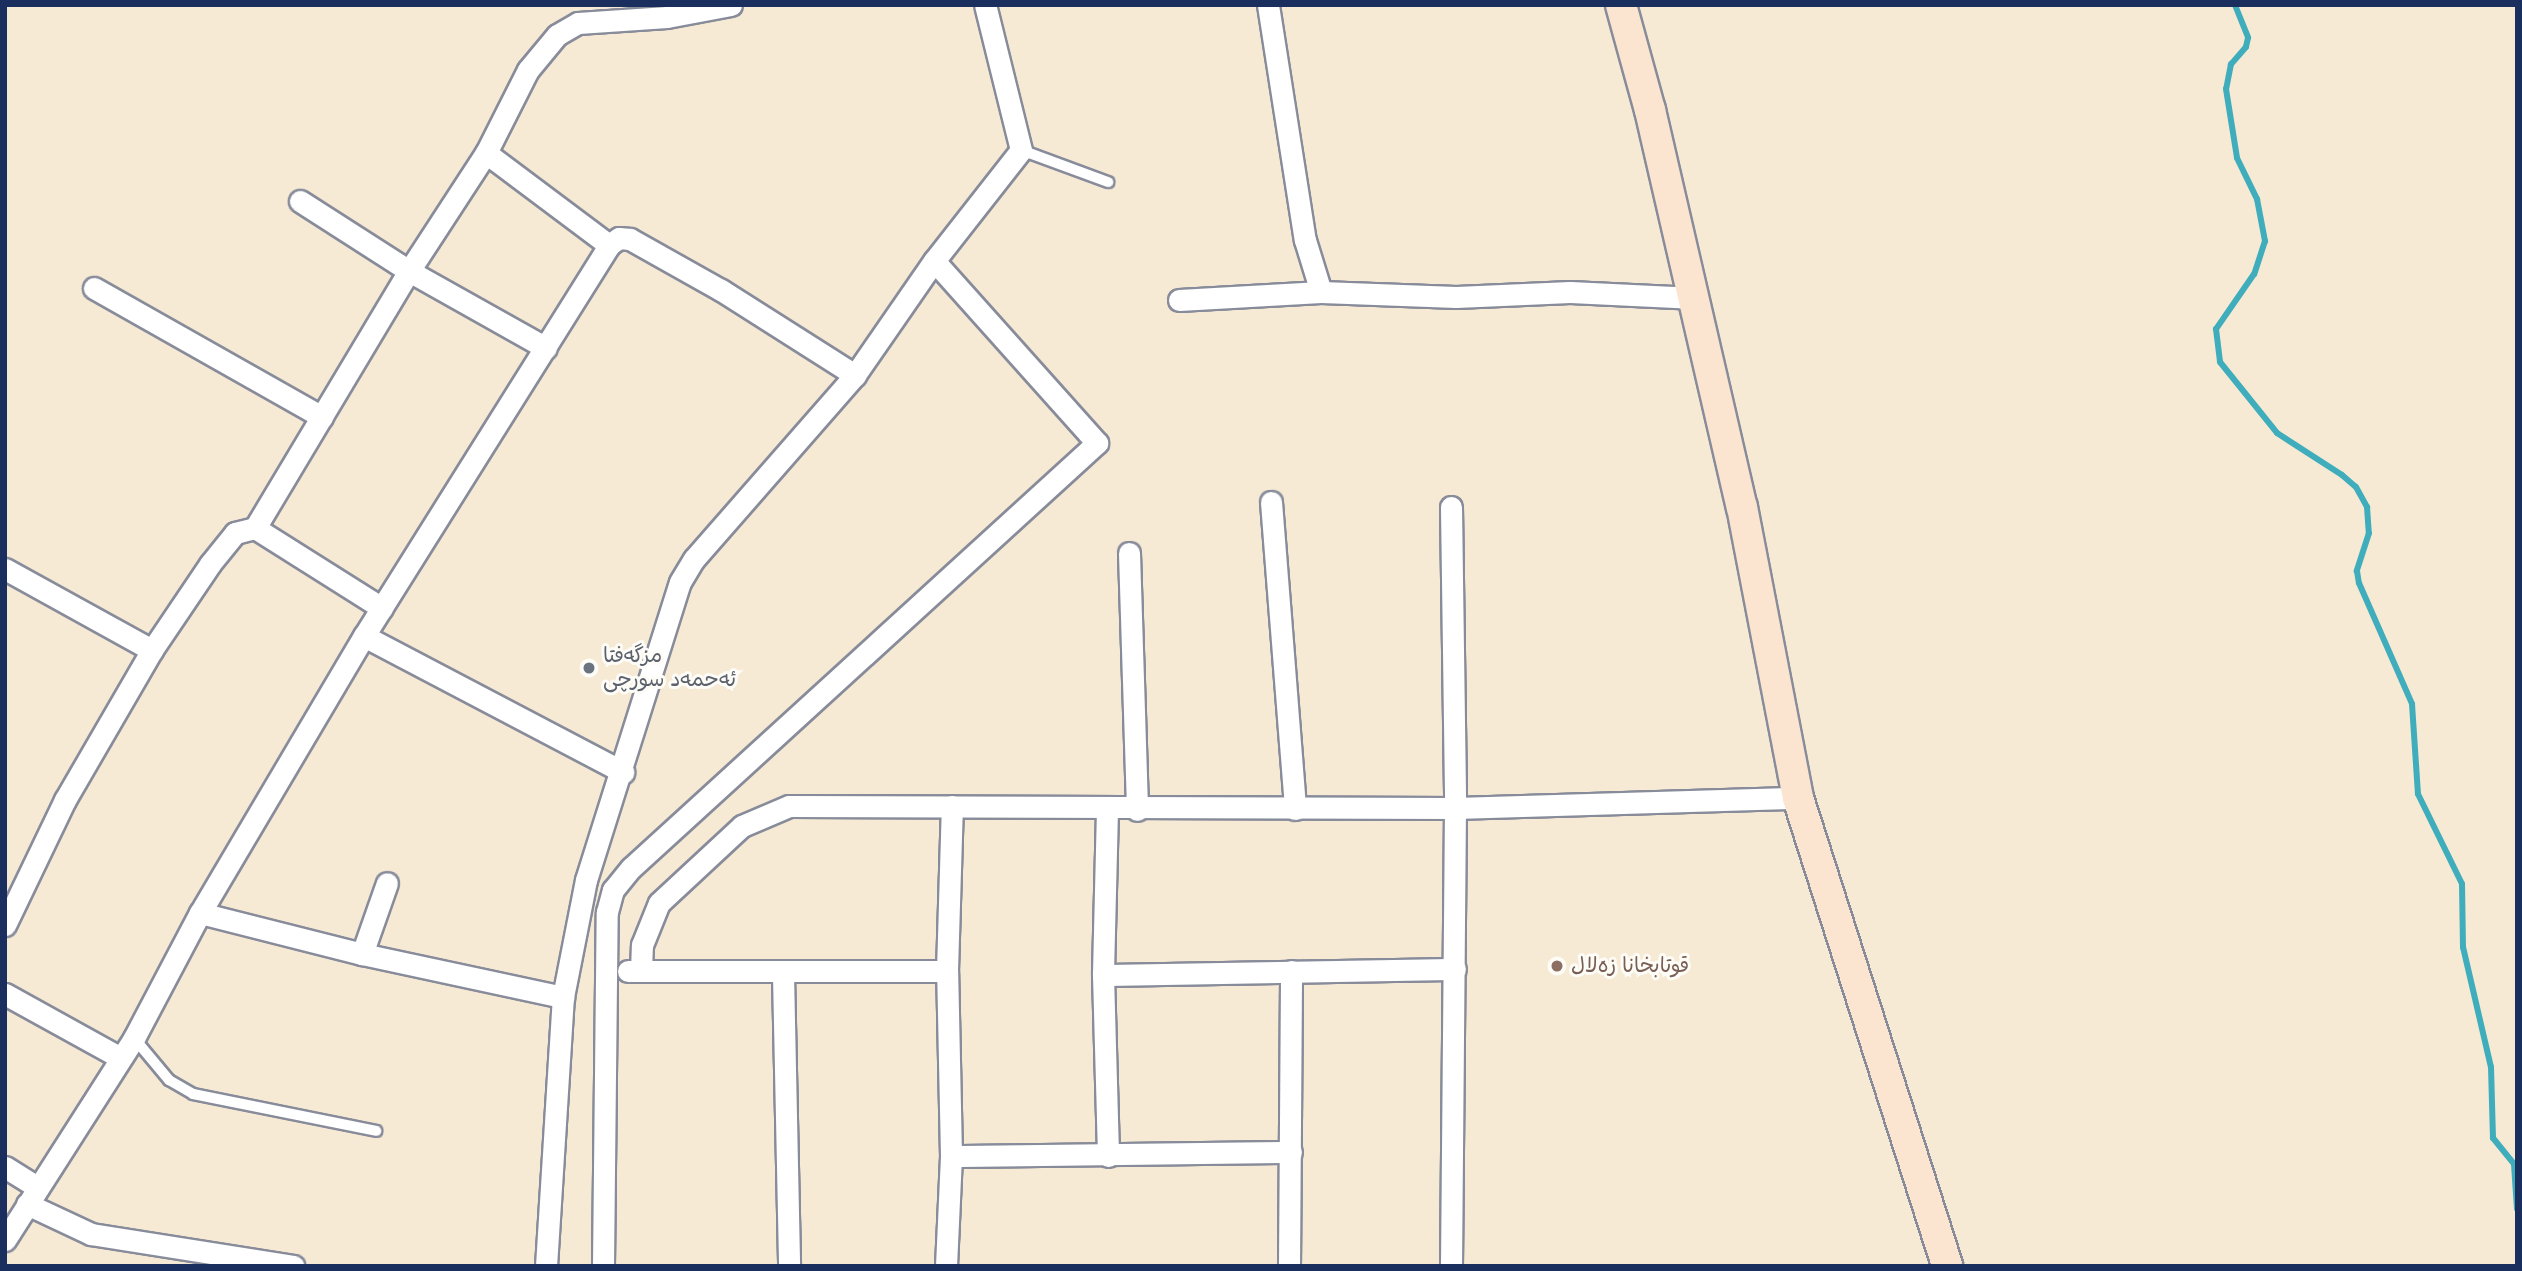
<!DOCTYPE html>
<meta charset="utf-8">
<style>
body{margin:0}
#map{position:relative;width:2522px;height:1271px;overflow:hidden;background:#f6ead5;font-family:Mynerve,"Playpen Sans Arabic",sans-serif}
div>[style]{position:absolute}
.stream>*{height:6px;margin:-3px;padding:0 3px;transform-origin:3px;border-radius:3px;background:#3fadbc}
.roads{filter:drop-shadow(2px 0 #888c9a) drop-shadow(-2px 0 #888c9a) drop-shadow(0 2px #888c9a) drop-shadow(0 -2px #888c9a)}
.service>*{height:10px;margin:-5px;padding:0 5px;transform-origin:5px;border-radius:5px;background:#fff}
.minor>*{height:21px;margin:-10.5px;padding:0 10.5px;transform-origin:10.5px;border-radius:10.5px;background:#fff}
.secondary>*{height:30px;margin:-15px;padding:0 15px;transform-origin:15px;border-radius:15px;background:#fce5d0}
.dots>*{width:19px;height:19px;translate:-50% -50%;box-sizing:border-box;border:4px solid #fdfcf7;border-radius:50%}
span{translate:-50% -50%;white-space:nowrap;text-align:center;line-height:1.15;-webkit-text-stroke:6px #fdfcf7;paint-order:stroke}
.worship-label{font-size:21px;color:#5b616d}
.left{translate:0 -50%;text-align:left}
.education-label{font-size:21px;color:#785e54}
.frame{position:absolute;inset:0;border:7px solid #1b2f5e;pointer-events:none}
</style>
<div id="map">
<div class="stream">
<i style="left:2235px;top:5px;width:35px;rotate:68deg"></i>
<i style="left:2248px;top:38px;width:9px;rotate:103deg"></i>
<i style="left:2246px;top:47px;width:23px;rotate:131deg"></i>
<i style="left:2231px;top:64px;width:25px;rotate:101deg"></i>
<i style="left:2226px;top:89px;width:70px;rotate:80.9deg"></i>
<i style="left:2237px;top:158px;width:46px;rotate:64deg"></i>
<i style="left:2257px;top:199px;width:43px;rotate:79.2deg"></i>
<i style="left:2265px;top:241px;width:35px;rotate:108deg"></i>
<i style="left:2254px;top:274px;width:67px;rotate:124.6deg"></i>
<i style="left:2216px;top:329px;width:33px;rotate:83deg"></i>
<i style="left:2220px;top:362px;width:91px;rotate:51.2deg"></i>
<i style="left:2277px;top:433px;width:77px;rotate:32.9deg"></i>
<i style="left:2342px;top:475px;width:18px;rotate:41deg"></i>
<i style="left:2356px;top:487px;width:23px;rotate:61deg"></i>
<i style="left:2367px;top:507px;width:26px;rotate:86deg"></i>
<i style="left:2369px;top:533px;width:40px;rotate:108deg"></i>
<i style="left:2357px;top:571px;width:12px;rotate:81deg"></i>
<i style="left:2359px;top:583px;width:132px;rotate:66.3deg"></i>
<i style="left:2412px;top:704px;width:90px;rotate:86.2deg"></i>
<i style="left:2418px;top:794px;width:100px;rotate:63.9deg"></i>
<i style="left:2462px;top:884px;width:63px;rotate:89.1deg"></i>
<i style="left:2463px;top:947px;width:123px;rotate:76.9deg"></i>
<i style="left:2491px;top:1067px;width:71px;rotate:88.4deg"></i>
<i style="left:2493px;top:1138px;width:33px;rotate:51deg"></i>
<i style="left:2514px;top:1164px;width:45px;rotate:86.2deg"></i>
</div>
<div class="roads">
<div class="service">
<i style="left:1021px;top:150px;width:93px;rotate:20.2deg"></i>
<i style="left:134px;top:1038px;width:55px;rotate:50.2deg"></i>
<i style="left:169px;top:1080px;width:28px;rotate:30deg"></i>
<i style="left:193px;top:1094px;width:187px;rotate:11.4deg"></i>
</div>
<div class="minor">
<i style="left:1268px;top:5px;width:238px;rotate:81.1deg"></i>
<i style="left:1305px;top:240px;width:54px;rotate:72.9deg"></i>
<i style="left:486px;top:153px;width:154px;rotate:36.8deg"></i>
<i style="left:300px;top:201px;width:130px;rotate:32.7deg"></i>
<i style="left:409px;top:271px;width:157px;rotate:29.3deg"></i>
<i style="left:94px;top:288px;width:262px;rotate:29.5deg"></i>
<i style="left:1179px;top:300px;width:142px;rotate:-3.2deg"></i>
<i style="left:1321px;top:292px;width:135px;rotate:2.1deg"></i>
<i style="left:1456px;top:297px;width:114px;rotate:-2.5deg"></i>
<i style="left:1570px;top:292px;width:122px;rotate:2.8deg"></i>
<i style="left:1271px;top:502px;width:308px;rotate:85.5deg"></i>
<i style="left:1451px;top:507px;width:301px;rotate:89.2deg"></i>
<i style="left:1455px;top:808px;width:458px;rotate:90.5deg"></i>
<i style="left:255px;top:528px;width:150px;rotate:32.2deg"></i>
<i style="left:1129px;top:553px;width:257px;rotate:88.2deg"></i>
<i style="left:5px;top:569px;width:168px;rotate:28.9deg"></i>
<i style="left:364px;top:636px;width:293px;rotate:27.7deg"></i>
<i style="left:1107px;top:809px;width:166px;rotate:91.4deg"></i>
<i style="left:1103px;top:975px;width:181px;rotate:88.4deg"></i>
<i style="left:200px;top:913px;width:167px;rotate:14.2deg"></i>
<i style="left:362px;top:954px;width:206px;rotate:12.1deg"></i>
<i style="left:5px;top:925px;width:139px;rotate:-64.4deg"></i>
<i style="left:65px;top:800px;width:173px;rotate:-59.9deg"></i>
<i style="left:152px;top:650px;width:104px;rotate:-56deg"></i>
<i style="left:210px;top:564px;width:40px;rotate:-51deg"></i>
<i style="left:235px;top:533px;width:21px;rotate:-14deg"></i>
<i style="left:255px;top:528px;width:300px;rotate:-59.1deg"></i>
<i style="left:409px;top:271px;width:141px;rotate:-56.9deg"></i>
<i style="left:486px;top:153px;width:93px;rotate:-63.2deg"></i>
<i style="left:528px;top:70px;width:45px;rotate:-50.4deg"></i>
<i style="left:557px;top:35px;width:24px;rotate:-30deg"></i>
<i style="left:578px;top:23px;width:89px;rotate:-3.9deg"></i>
<i style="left:667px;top:17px;width:65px;rotate:-10.6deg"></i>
<i style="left:362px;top:954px;width:75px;rotate:-70.6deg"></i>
<i style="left:628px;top:971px;width:319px"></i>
<i style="left:641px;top:971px;width:26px;rotate:-88deg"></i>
<i style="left:642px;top:945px;width:45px;rotate:-68deg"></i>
<i style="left:659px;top:903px;width:113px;rotate:-42.9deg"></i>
<i style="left:742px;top:826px;width:51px;rotate:-23.1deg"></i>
<i style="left:789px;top:806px;width:666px;rotate:0.17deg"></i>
<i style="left:1455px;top:808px;width:343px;rotate:-1.7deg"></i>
<i style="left:783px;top:974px;width:292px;rotate:88.8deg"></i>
<i style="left:1103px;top:975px;width:352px;rotate:-1deg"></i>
<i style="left:5px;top:994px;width:130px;rotate:28.9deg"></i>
<i style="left:951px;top:1156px;width:340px;rotate:-0.7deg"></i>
<i style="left:5px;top:1167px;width:39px;rotate:32deg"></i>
<i style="left:27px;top:1204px;width:71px;rotate:25.1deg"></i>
<i style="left:91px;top:1234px;width:205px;rotate:9deg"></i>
<i style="left:5px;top:1240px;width:240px;rotate:-57.4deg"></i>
<i style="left:134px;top:1038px;width:141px;rotate:-62.2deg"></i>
<i style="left:200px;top:913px;width:322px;rotate:-59.4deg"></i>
<i style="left:364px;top:636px;width:461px;rotate:-57.9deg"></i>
<i style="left:609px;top:245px;width:12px;rotate:-35deg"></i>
<i style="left:619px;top:238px;width:11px;rotate:5deg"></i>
<i style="left:630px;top:239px;width:104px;rotate:29.3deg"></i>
<i style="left:721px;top:290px;width:159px;rotate:32.4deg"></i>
<i style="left:546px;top:1266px;width:270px;rotate:-86.4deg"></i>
<i style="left:563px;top:997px;width:119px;rotate:-78.9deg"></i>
<i style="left:586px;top:880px;width:312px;rotate:-72.5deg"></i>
<i style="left:680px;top:582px;width:27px;rotate:-59deg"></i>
<i style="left:694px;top:559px;width:244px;rotate:-48.8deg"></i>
<i style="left:855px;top:375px;width:139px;rotate:-55.3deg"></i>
<i style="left:934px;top:261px;width:141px;rotate:-51.9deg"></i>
<i style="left:1021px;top:150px;width:149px;rotate:-103.9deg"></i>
<i style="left:603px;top:1266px;width:354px;rotate:-89.4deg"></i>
<i style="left:607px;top:912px;width:23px;rotate:-75deg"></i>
<i style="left:613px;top:890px;width:28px;rotate:-51deg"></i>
<i style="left:631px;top:868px;width:631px;rotate:-42.37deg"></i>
<i style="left:1097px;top:443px;width:244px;rotate:-131.8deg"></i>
<i style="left:946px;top:1266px;width:110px;rotate:-87.4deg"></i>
<i style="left:951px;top:1156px;width:185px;rotate:-91.2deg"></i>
<i style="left:947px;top:971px;width:165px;rotate:-88.3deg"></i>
<i style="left:1289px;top:1266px;width:295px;rotate:-89.6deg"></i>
</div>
<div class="secondary">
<i style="left:1621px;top:5px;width:109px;rotate:74.6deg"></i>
<i style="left:1650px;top:110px;width:408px;rotate:77deg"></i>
<i style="left:1742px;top:507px;width:296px;rotate:79.1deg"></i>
<i style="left:1798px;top:798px;width:491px;rotate:72.3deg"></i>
</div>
</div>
<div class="dots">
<i style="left:589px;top:668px;background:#6b7280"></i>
<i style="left:1557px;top:966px;background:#8d6e63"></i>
</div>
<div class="worship-label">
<span class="left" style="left:603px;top:668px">مزگەفتا<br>ئەحمەد سورچی</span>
</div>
<div class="education-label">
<span class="left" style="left:1571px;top:966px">قوتابخانا زەلال</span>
</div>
<div class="frame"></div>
</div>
